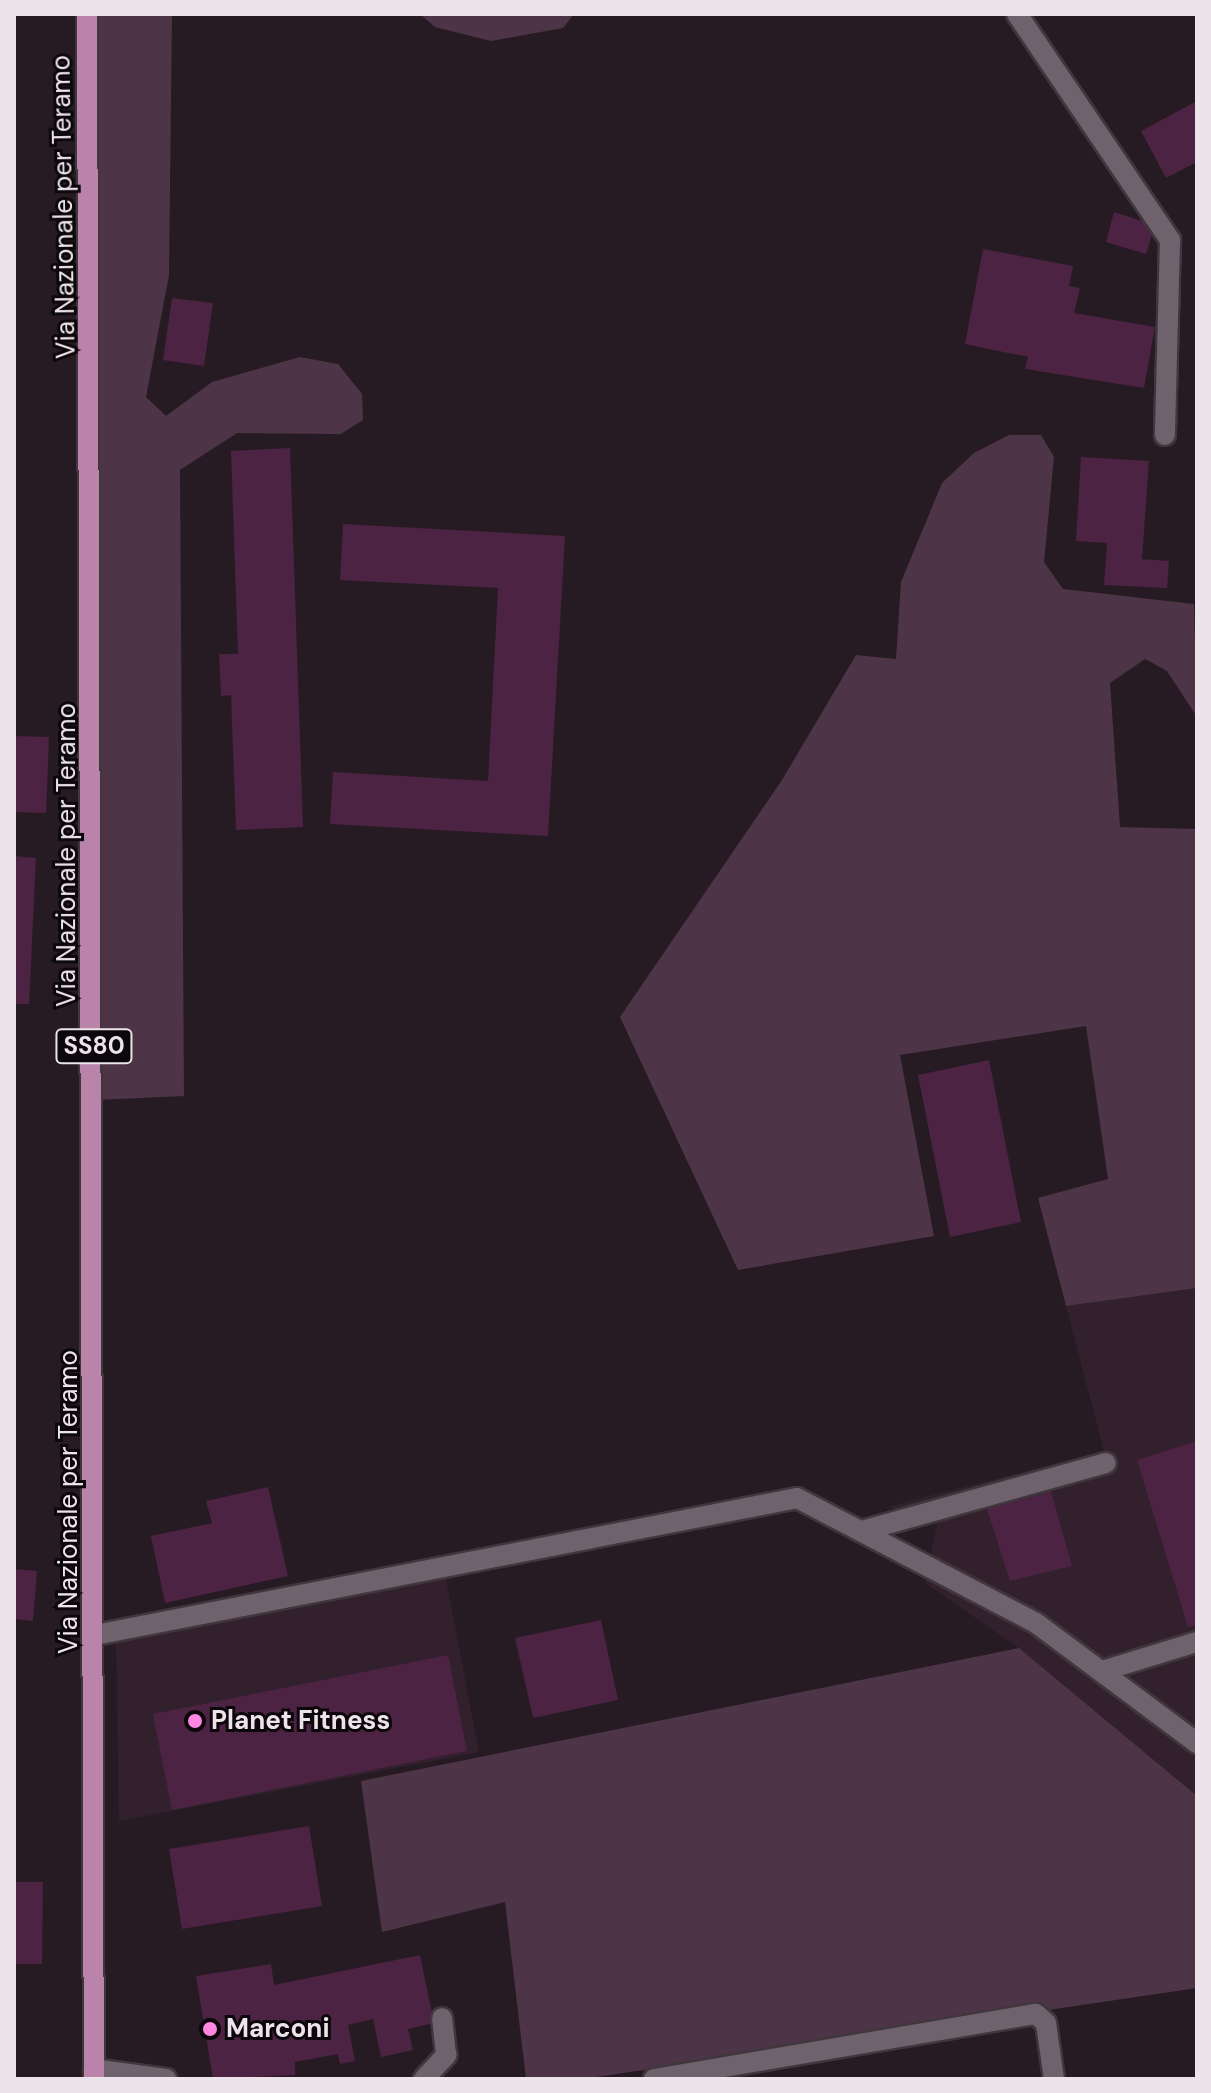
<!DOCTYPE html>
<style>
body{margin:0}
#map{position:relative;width:1211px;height:2093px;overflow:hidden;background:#261b23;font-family:"DM Sans",sans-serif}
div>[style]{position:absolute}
.built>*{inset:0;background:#32212d}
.green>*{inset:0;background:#4e3447}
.building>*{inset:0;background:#4c2342}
.roads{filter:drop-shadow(2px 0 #40373d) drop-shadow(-2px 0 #40373d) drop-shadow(0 2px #40373d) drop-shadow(0 -2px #40373d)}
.minor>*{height:20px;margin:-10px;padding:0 10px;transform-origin:10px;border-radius:10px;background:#70626c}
.major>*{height:20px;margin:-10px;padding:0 10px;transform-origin:10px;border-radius:10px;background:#b983aa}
.dots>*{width:22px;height:22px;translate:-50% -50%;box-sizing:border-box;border:4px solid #0c070b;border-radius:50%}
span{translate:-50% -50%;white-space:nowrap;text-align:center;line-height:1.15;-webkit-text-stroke:6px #0c070b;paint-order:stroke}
.shield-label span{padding:2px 6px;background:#0c070b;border:2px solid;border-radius:6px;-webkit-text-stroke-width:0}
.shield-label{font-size:24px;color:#ece4ea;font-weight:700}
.street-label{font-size:26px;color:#ece4ea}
.poi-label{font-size:26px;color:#ece4ea;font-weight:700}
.left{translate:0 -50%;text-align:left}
.frame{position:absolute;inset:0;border:16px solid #ece4ea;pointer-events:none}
</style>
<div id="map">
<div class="built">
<i style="clip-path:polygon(1197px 1288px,1197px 1796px,1019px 1648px,925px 1583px,938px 1519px,887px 1507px,1104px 1451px,1066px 1306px)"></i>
<i style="clip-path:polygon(445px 1574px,479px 1752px,119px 1821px,116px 1640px)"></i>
</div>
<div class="green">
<i style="clip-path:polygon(88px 14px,172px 14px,169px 275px,146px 397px,166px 416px,212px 382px,300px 357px,338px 364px,362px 394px,363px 420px,341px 434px,237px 433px,180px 470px,184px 1096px,95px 1100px)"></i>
<i style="clip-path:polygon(420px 14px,574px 14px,563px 28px,491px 41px,435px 27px)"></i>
<i style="clip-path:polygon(1009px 435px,1041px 435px,1054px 457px,1044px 562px,1063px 589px,1194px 604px,1197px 717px,1167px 671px,1145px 659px,1110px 683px,1120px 827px,1197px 829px,1197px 1288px,1066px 1306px,1038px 1198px,1108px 1179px,1086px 1026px,900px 1055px,934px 1236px,738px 1270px,620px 1017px,782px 780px,856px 655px,896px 659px,901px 582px,942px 483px,974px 453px)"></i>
<i style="clip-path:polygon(1019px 1648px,1197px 1796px,1197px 1988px,583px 2079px,526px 2079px,505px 1902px,382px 1932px,361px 1781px)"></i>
</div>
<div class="building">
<i style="clip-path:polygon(1197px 101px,1197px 162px,1166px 178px,1141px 131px)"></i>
<i style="clip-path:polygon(1114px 212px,1155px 225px,1146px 254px,1106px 242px)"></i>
<i style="clip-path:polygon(983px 249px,1073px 266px,1069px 286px,1080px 288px,1074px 313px,1155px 327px,1144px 388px,1025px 369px,1028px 357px,965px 344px)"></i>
<i style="clip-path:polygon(172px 298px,213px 303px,204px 366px,163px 360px)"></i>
<i style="clip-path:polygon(290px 448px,303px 827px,236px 830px,231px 695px,221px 696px,219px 654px,238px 654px,231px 451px)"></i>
<i style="clip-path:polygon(1081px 457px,1149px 461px,1142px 559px,1169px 561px,1167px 588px,1104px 585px,1107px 543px,1076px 541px)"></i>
<i style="clip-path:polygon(343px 524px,565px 536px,548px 836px,330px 824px,333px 772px,488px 781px,498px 588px,340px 580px)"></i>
<i style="clip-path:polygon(14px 736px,49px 737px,46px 813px,14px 812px)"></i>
<i style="clip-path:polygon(14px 856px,36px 858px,29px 1004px,14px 1004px)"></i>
<i style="clip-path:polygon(989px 1060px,1021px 1222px,950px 1237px,918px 1075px)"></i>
<i style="clip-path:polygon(1197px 1441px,1197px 1625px,1188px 1627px,1137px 1460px)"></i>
<i style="clip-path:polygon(268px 1487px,288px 1576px,165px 1603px,151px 1536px,212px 1523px,206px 1501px)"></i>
<i style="clip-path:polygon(1051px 1491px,1072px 1566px,1010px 1581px,987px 1509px)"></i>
<i style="clip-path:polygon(14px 1569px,37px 1571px,33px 1621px,14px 1619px)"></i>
<i style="clip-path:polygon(601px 1620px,618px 1700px,533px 1718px,515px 1638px)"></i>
<i style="clip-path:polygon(448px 1655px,467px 1751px,172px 1810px,153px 1714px)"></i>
<i style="clip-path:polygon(309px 1826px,322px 1906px,182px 1929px,169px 1849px)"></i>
<i style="clip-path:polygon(14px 1882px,43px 1882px,42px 1964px,14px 1964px)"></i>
<i style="clip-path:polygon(420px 1955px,434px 2023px,408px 2029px,413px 2050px,381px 2057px,373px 2019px,348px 2025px,355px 2061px,340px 2064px,338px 2054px,295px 2062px,295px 2075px,213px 2079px,196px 1976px,271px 1964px,274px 1985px)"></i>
</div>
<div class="roads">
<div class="minor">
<i style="left:1017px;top:14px;width:273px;rotate:55.9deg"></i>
<i style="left:1170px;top:240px;width:195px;rotate:91.5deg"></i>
<i style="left:862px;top:1531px;width:253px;rotate:-15.6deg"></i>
<i style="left:95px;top:1635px;width:715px;rotate:-11.04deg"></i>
<i style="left:797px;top:1498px;width:270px;rotate:27.6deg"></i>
<i style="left:1036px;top:1623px;width:201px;rotate:36.7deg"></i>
<i style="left:1102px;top:1671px;width:99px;rotate:-17deg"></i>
<i style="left:94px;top:2069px;width:73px;rotate:7.9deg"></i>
<i style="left:424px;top:2079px;width:33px;rotate:-47deg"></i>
<i style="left:446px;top:2055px;width:37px;rotate:-96deg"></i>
<i style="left:654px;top:2079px;width:387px;rotate:-9.7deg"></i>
<i style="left:1036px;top:2014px;width:13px;rotate:42deg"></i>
<i style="left:1046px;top:2023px;width:57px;rotate:81.9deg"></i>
</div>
<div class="major">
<i style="left:87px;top:14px;width:2065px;rotate:89.81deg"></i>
</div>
</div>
<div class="dots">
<i style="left:195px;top:1721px;background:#fe85e0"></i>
<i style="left:210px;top:2029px;background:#fe85e0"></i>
</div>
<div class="shield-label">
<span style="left:94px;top:1046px">SS80</span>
</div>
<div class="street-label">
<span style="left:64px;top:207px;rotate:-91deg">Via Nazionale per Teramo</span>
<span style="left:67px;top:855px;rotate:-90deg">Via Nazionale per Teramo</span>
<span style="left:69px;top:1502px;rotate:-90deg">Via Nazionale per Teramo</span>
</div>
<div class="poi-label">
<span class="left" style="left:211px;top:1721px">Planet Fitness</span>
<span class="left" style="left:226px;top:2029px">Marconi</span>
</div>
<div class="frame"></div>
</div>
